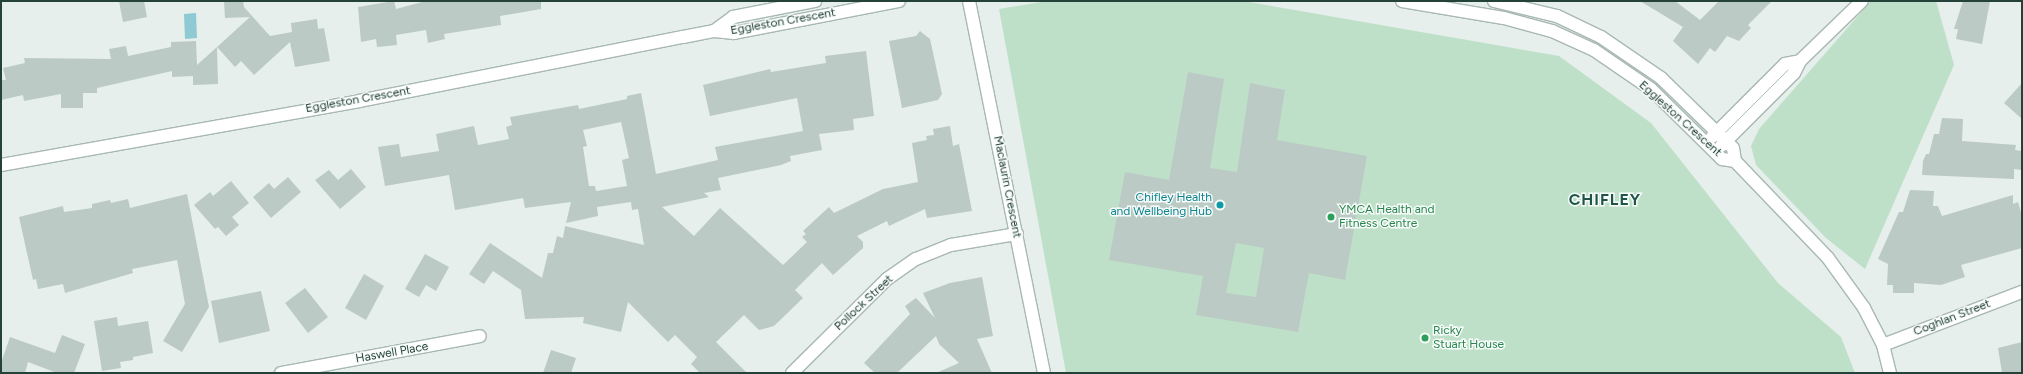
<!DOCTYPE html>
<style>
body{margin:0}
#map{position:relative;width:2023px;height:374px;overflow:hidden;background:#e6efeb;font-family:Figtree,sans-serif}
div>[style]{position:absolute}
.green>*{inset:0;background:#bfe0c8}
.water>*{inset:0;background:#8ec9d4}
.building>*{inset:0;background:#bbcac4}
.roads{filter:drop-shadow(1px 0 #a8b8b2) drop-shadow(-1px 0 #a8b8b2) drop-shadow(0 1px #a8b8b2) drop-shadow(0 -1px #a8b8b2)}
.minor>*{height:12px;margin:-6px;padding:0 6px;transform-origin:6px;border-radius:6px;background:#fff}
.dots>*{width:11px;height:11px;translate:-50% -50%;box-sizing:border-box;border:2px solid #f7fbf9;border-radius:50%}
span{translate:-50% -50%;white-space:nowrap;text-align:center;line-height:1.15;-webkit-text-stroke:3px #f7fbf9;paint-order:stroke}
.street-label{font-size:12px;color:#24423a}
.culture-label{font-size:12px;color:#0d838f}
.right{translate:-100% -50%;text-align:right}
.leisure-label{font-size:12px;color:#27864d}
.left{translate:0 -50%;text-align:left}
.district-label{font-size:16px;color:#1f5548;font-weight:700;letter-spacing:1px}
.frame{position:absolute;inset:0;border:2px solid #24423a;pointer-events:none}
</style>
<div id="map">
<div class="green">
<i style="clip-path:polygon(1047px 1px,1243px 1px,1559px 56px,1651px 123px,1778px 283px,1841px 337px,1855px 373px,1066px 373px,999px 9px)"></i>
<i style="clip-path:polygon(1871px 1px,1936px 1px,1954px 65px,1865px 269px,1826px 238px,1756px 165px,1751px 146px,1759px 129px)"></i>
</div>
<div class="water">
<i style="clip-path:polygon(196px 13px,197px 38px,185px 39px,184px 14px)"></i>
</div>
<div class="building">
<i style="clip-path:polygon(119px 1px,144px 1px,147px 17px,123px 22px)"></i>
<i style="clip-path:polygon(224px 1px,243px 1px,244px 7px,270px 36px,292px 32px,291px 23px,317px 19px,318px 29px,324px 28px,330px 61px,295px 67px,290px 42px,254px 75px,241px 61px,235px 67px,217px 47px,250px 17px,225px 18px)"></i>
<i style="clip-path:polygon(394px 1px,396px 9px,426px 1px,541px 1px,541px 9px,500px 16px,501px 25px,444px 34px,445px 39px,428px 43px,426px 30px,396px 35px,397px 45px,377px 47px,376px 39px,361px 42px,358px 7px)"></i>
<i style="clip-path:polygon(1640px 1px,1675px 1px,1700px 20px,1719px 1px,1772px 1px,1748px 25px,1751px 28px,1739px 41px,1727px 36px,1715px 52px,1710px 48px,1698px 64px,1673px 41px,1683px 27px)"></i>
<i style="clip-path:polygon(1963px 1px,1990px 1px,1982px 44px,1956px 39px,1958px 29px,1954px 29px)"></i>
<i style="clip-path:polygon(920px 31px,930px 39px,942px 94px,938px 100px,902px 108px,889px 41px,916px 36px)"></i>
<i style="clip-path:polygon(196px 41px,197px 65px,217px 47px,218px 84px,193px 85px,193px 76px,172px 77px,172px 71px,97px 88px,97px 93px,83px 93px,83px 108px,61px 108px,61px 94px,24px 101px,23px 95px,1px 100px,1px 80px,6px 80px,3px 68px,25px 63px,24px 58px,111px 59px,109px 49px,126px 46px,128px 56px,171px 47px,171px 42px)"></i>
<i style="clip-path:polygon(evenodd,866px 51px,874px 116px,853px 119px,854px 130px,819px 134px,822px 150px,790px 156px,791px 161px,781px 165px,718px 178px,721px 190px,704px 193px,709px 197px,662px 207px,694px 236px,720px 208px,783px 265px,807px 242px,802px 237px,806px 234px,803px 231px,829px 207px,834px 213px,883px 189px,918px 182px,912px 143px,927px 140px,926px 136px,934px 135px,933px 129px,950px 126px,953px 146px,959px 144px,972px 211px,927px 218px,925px 209px,889px 226px,887px 221px,857px 236px,863px 242px,863px 248px,833px 275px,822px 263px,795px 290px,803px 298px,774px 326px,759px 330px,744px 315px,716px 342px,747px 373px,700px 373px,691px 364px,697px 357px,675px 335px,668px 342px,628px 302px,621px 332px,583px 323px,584px 317px,525px 319px,521px 290px,493px 271px,484px 284px,469px 274px,490px 243px,542px 278px,548px 253px,553px 253px,557px 236px,563px 238px,565px 226px,644px 245px,638px 209px,632px 210px,631px 202px,597px 207px,598px 216px,566px 223px,571px 202px,525px 208px,523px 198px,455px 210px,449px 175px,385px 186px,378px 147px,399px 144px,401px 157px,439px 151px,436px 134px,474px 126px,478px 145px,509px 139px,506px 127px,512px 125px,510px 117px,578px 105px,579px 109px,627px 99px,627px 96px,641px 93px,656px 174px,718px 160px,715px 147px,803px 131px,797px 98px,710px 116px,703px 85px,770px 69px,771px 72px,826px 63px,825px 56px,866px 51px,621px 122px,629px 158px,622px 160px,627px 186px,596px 191px,595px 186px,589px 186px,583px 147px,587px 146px,583px 130px,621px 122px)"></i>
<i style="clip-path:polygon(evenodd,1188px 72px,1224px 79px,1210px 168px,1237px 172px,1250px 83px,1285px 90px,1277px 140px,1367px 156px,1345px 280px,1309px 273px,1298px 332px,1196px 315px,1203px 276px,1109px 260px,1125px 172px,1169px 180px,1188px 72px,1236px 243px,1264px 248px,1256px 297px,1226px 293px,1236px 243px)"></i>
<i style="clip-path:polygon(2022px 83px,2022px 119px,2004px 103px)"></i>
<i style="clip-path:polygon(1942px 118px,1963px 119px,1962px 141px,2016px 145px,2015px 150px,2022px 151px,2022px 170px,2014px 169px,2014px 179px,1922px 175px,1923px 161px,1926px 154px,1929px 154px,1934px 134px,1939px 134px)"></i>
<i style="clip-path:polygon(351px 169px,366px 187px,340px 209px,315px 180px,329px 170px,338px 180px)"></i>
<i style="clip-path:polygon(288px 177px,301px 192px,271px 218px,253px 197px,269px 183px,274px 189px)"></i>
<i style="clip-path:polygon(231px 181px,249px 203px,232px 217px,239px 225px,226px 236px,218px 227px,215px 229px,194px 205px,210px 192px,213px 196px)"></i>
<i style="clip-path:polygon(1910px 190px,1934px 191px,1933px 206px,1938px 206px,1942px 216px,2013px 195px,2013px 204px,2018px 202px,2022px 216px,2022px 248px,1961px 265px,1965px 277px,1941px 285px,1914px 283px,1914px 293px,1893px 293px,1893px 285px,1887px 285px,1888px 264px,1878px 259px,1899px 212px,1903px 212px)"></i>
<i style="clip-path:polygon(187px 194px,209px 307px,182px 352px,163px 341px,185px 304px,177px 260px,132px 269px,133px 273px,65px 293px,63px 284px,38px 289px,36px 279px,33px 280px,19px 217px,63px 206px,64px 212px,92px 208px,92px 204px,110px 200px,111px 203px,128px 199px,130px 208px)"></i>
<i style="clip-path:polygon(425px 254px,449px 267px,436px 291px,426px 285px,419px 297px,405px 289px)"></i>
<i style="clip-path:polygon(364px 274px,384px 286px,366px 320px,345px 308px)"></i>
<i style="clip-path:polygon(982px 277px,993px 336px,977px 339px,992px 373px,936px 373px,959px 363px,939px 344px,936px 336px,897px 373px,875px 373px,864px 363px,910px 314px,905px 306px,916px 298px,935px 318px,923px 293px,950px 283px)"></i>
<i style="clip-path:polygon(305px 288px,328px 317px,308px 333px,285px 303px)"></i>
<i style="clip-path:polygon(261px 291px,270px 331px,219px 343px,211px 301px)"></i>
<i style="clip-path:polygon(117px 317px,118px 326px,148px 321px,153px 353px,133px 357px,133px 360px,120px 362px,121px 368px,102px 371px,94px 321px)"></i>
<i style="clip-path:polygon(62px 335px,85px 344px,74px 373px,57px 373px,28px 362px,25px 373px,1px 373px,1px 363px,10px 337px,55px 353px)"></i>
<i style="clip-path:polygon(2022px 342px,2022px 373px,2002px 373px,1998px 348px)"></i>
<i style="clip-path:polygon(551px 350px,576px 358px,571px 373px,543px 373px)"></i>
</div>
<div class="roads">
<div class="minor">
<i style="left:969px;top:1px;width:379px;rotate:78.6deg"></i>
<i style="left:1402px;top:1px;width:103px;rotate:9.5deg"></i>
<i style="left:1504px;top:18px;width:50px;rotate:15.2deg"></i>
<i style="left:1552px;top:31px;width:46px;rotate:24.3deg"></i>
<i style="left:1594px;top:50px;width:69px;rotate:34.4deg"></i>
<i style="left:1651px;top:89px;width:100px;rotate:44.6deg"></i>
<i style="left:1722px;top:159px;width:13px;rotate:9deg"></i>
<i style="left:1735px;top:161px;width:134px;rotate:46.2deg"></i>
<i style="left:1828px;top:258px;width:62px;rotate:54.2deg"></i>
<i style="left:1864px;top:308px;width:42px;rotate:62.8deg"></i>
<i style="left:1883px;top:345px;width:29px;rotate:76deg"></i>
<i style="left:1494px;top:1px;width:65px;rotate:13.4deg"></i>
<i style="left:1557px;top:16px;width:49px;rotate:25.5deg"></i>
<i style="left:1601px;top:37px;width:73px;rotate:34.3deg"></i>
<i style="left:1661px;top:78px;width:100px;rotate:44.2deg"></i>
<i style="left:1733px;top:148px;width:13px;rotate:81deg"></i>
<i style="left:714px;top:31px;width:24px;rotate:-36deg"></i>
<i style="left:733px;top:17px;width:84px;rotate:-11deg"></i>
<i style="left:1712px;top:137px;width:103px;rotate:-45deg"></i>
<i style="left:1785px;top:64px;width:15px;rotate:-11deg"></i>
<i style="left:1721px;top:146px;width:103px;rotate:-45deg"></i>
<i style="left:1794px;top:73px;width:13px;rotate:-63deg"></i>
<i style="left:1800px;top:61px;width:86px;rotate:-44.1deg"></i>
<i style="left:1px;top:165px;width:364px;rotate:-10.1deg"></i>
<i style="left:359px;top:101px;width:330px;rotate:-11.2deg"></i>
<i style="left:683px;top:37px;width:32px;rotate:-11deg"></i>
<i style="left:714px;top:31px;width:20px;rotate:6deg"></i>
<i style="left:734px;top:33px;width:168px;rotate:-11deg"></i>
<i style="left:1883px;top:345px;width:149px;rotate:-20.9deg"></i>
<i style="left:281px;top:373px;width:202px;rotate:-10.5deg"></i>
<i style="left:792px;top:373px;width:134px;rotate:-44.7deg"></i>
<i style="left:887px;top:279px;width:35px;rotate:-35deg"></i>
<i style="left:916px;top:259px;width:38px;rotate:-22deg"></i>
<i style="left:951px;top:245px;width:67px;rotate:-9.5deg"></i>
</div>
</div>
<div class="dots">
<i style="left:1220px;top:205px;background:#0f9aa8"></i>
<i style="left:1331px;top:217px;background:#2e9e5b"></i>
<i style="left:1425px;top:338px;background:#2e9e5b"></i>
</div>
<div class="street-label">
<span style="left:783px;top:22px;rotate:-10deg">Eggleston Crescent</span>
<span style="left:358px;top:100px;rotate:-10deg">Eggleston Crescent</span>
<span style="left:1680px;top:119px;rotate:42deg">Eggleston Crescent</span>
<span style="left:1007px;top:187px;rotate:79deg">Maclaurin Crescent</span>
<span style="left:864px;top:303px;rotate:-43deg">Pollock Street</span>
<span style="left:1952px;top:318px;rotate:-21deg">Coghlan Street</span>
<span style="left:392px;top:353px;rotate:-10deg">Haswell Place</span>
</div>
<div class="culture-label">
<span class="right" style="left:1212px;top:205px">Chifley Health<br>and Wellbeing Hub</span>
</div>
<div class="leisure-label">
<span class="left" style="left:1339px;top:217px">YMCA Health and<br>Fitness Centre</span>
<span class="left" style="left:1433px;top:338px">Ricky<br>Stuart House</span>
</div>
<div class="district-label">
<span style="left:1605px;top:200px">CHIFLEY</span>
</div>
<div class="frame"></div>
</div>
